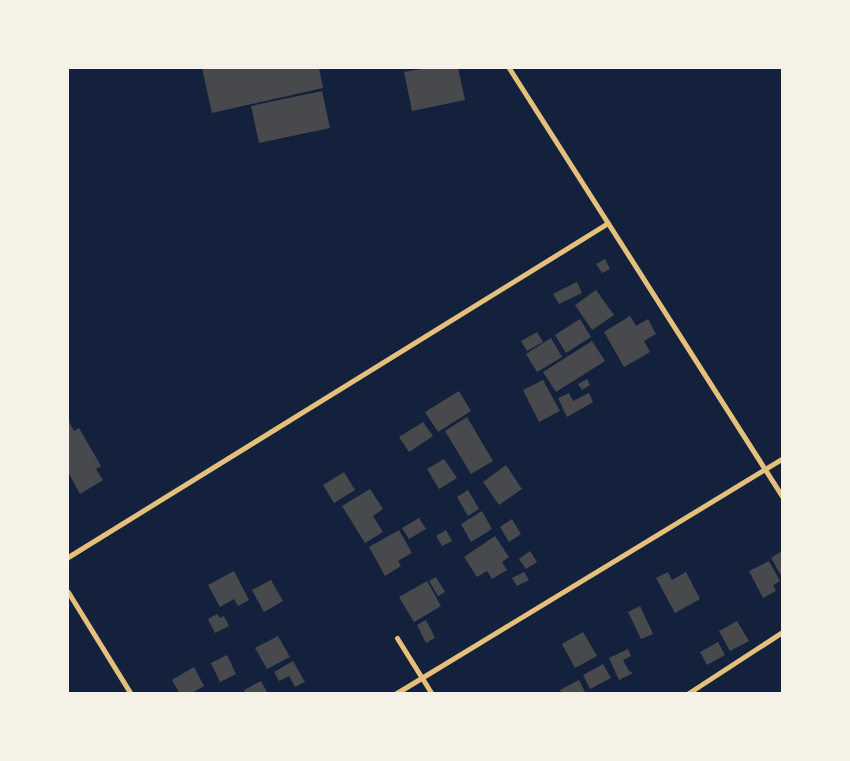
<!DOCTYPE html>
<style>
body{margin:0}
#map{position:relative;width:850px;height:761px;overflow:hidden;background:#14213d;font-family:Lato,sans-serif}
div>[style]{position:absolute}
.building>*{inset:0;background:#48494c}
.minor>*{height:5px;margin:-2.5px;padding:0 2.5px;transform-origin:2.5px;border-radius:2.5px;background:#e5c07b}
span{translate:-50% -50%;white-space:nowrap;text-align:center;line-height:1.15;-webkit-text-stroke:4px #f6f1e7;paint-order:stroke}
.frame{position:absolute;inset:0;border:69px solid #f6f1e7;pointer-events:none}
</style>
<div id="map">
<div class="building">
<i style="clip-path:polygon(202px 68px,319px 68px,323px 88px,212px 113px)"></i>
<i style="clip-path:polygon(428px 68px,458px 68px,465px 100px,412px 111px,404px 72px)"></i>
<i style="clip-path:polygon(322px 91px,330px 128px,259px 143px,251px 106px)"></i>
<i style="clip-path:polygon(605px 259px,610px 269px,602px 273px,596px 264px)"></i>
<i style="clip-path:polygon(577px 282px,582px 293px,559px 304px,553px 294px)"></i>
<i style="clip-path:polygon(596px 290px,614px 315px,592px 330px,575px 305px)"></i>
<i style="clip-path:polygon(630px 316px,636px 326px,648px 319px,656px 334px,644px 341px,650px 352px,624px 367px,604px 332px)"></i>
<i style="clip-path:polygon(580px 319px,591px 337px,566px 353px,555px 335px)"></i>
<i style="clip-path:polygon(537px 332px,543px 342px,527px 351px,521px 341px)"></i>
<i style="clip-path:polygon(551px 338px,562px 357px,537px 372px,526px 354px)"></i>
<i style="clip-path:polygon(592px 341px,605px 361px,556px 392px,543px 372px)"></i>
<i style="clip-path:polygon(587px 379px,590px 385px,582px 390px,578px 384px)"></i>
<i style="clip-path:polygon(543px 380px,560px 411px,539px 422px,523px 390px)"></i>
<i style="clip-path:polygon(459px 391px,471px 411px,438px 432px,425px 412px)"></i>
<i style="clip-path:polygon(569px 393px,573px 401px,589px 393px,593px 402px,567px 417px,558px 398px)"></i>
<i style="clip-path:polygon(467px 417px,493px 461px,471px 474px,445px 431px)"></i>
<i style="clip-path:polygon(68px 420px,74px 431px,79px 428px,101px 466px,96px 469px,103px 480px,80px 494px,68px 472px)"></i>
<i style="clip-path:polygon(423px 422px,433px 436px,409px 452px,399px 437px)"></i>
<i style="clip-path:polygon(444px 459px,457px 478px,439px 489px,427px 469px)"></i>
<i style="clip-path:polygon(506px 465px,522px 489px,499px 505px,483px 482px)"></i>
<i style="clip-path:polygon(344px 472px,355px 490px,334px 503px,323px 485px)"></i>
<i style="clip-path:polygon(370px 489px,383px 509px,373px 516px,383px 532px,365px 543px,342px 506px)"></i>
<i style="clip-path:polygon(468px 490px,479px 509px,468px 516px,457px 497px)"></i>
<i style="clip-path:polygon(482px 511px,492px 529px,471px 542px,461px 524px)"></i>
<i style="clip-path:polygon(419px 518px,426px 529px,409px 539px,402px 528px)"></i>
<i style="clip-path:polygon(512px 519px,521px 534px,509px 542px,500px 527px)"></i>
<i style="clip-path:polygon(399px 530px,412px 553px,398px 561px,401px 566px,385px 576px,369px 547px)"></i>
<i style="clip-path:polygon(446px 530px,452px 541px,442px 546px,436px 536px)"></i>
<i style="clip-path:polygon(495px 536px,509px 557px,502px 562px,507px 570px,492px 579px,487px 571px,477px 577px,464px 557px)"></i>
<i style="clip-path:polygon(530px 551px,537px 562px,526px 569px,519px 559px)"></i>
<i style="clip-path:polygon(782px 551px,782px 577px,771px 558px)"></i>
<i style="clip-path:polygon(769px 561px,780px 581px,773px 585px,776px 591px,763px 598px,749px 571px)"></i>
<i style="clip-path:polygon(234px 571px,249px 600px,238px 606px,234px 599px,220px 607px,208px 585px)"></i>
<i style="clip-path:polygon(524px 572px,529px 580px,517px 586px,512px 578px)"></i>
<i style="clip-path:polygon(668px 572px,672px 580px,686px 572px,700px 599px,675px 613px,656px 578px)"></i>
<i style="clip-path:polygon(436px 577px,445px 592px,438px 596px,429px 581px)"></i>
<i style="clip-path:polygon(271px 580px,283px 601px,264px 612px,252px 590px)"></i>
<i style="clip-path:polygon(427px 581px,441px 606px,414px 622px,399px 597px)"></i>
<i style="clip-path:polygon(640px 606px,653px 634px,641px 639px,628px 612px)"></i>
<i style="clip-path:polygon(217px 614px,220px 618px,224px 616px,229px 626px,215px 633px,208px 619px)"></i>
<i style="clip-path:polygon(426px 620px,435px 638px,426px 643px,417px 625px)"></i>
<i style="clip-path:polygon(737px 621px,749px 641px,730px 651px,719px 631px)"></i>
<i style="clip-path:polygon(583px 632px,597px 656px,575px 668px,562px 644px)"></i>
<i style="clip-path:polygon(278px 636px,290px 657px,267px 669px,255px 648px)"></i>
<i style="clip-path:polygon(718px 642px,725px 655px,707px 665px,700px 652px)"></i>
<i style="clip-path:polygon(628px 649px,631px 656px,623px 660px,629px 671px,633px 673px,619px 680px,609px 658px)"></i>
<i style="clip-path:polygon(227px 655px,236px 674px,220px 682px,211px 663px)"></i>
<i style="clip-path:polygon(293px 661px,305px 682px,295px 687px,289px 676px,279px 681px,274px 672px)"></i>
<i style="clip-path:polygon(603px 664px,611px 678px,590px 689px,583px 675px)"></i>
<i style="clip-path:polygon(194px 667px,204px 686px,190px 694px,180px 694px,172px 680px)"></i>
<i style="clip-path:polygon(579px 680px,585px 692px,562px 694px,560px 690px)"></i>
<i style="clip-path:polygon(261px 681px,268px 694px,245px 694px,244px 690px)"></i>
</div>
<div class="minor">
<i style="left:509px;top:68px;width:508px;rotate:57.47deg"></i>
<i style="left:68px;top:557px;width:635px;rotate:-31.74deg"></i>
<i style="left:68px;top:592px;width:120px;rotate:58.3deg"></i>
<i style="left:397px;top:638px;width:66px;rotate:58deg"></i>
<i style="left:395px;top:694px;width:453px;rotate:-31.3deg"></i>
<i style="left:687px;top:694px;width:113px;rotate:-33.1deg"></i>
</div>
<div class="frame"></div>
</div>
